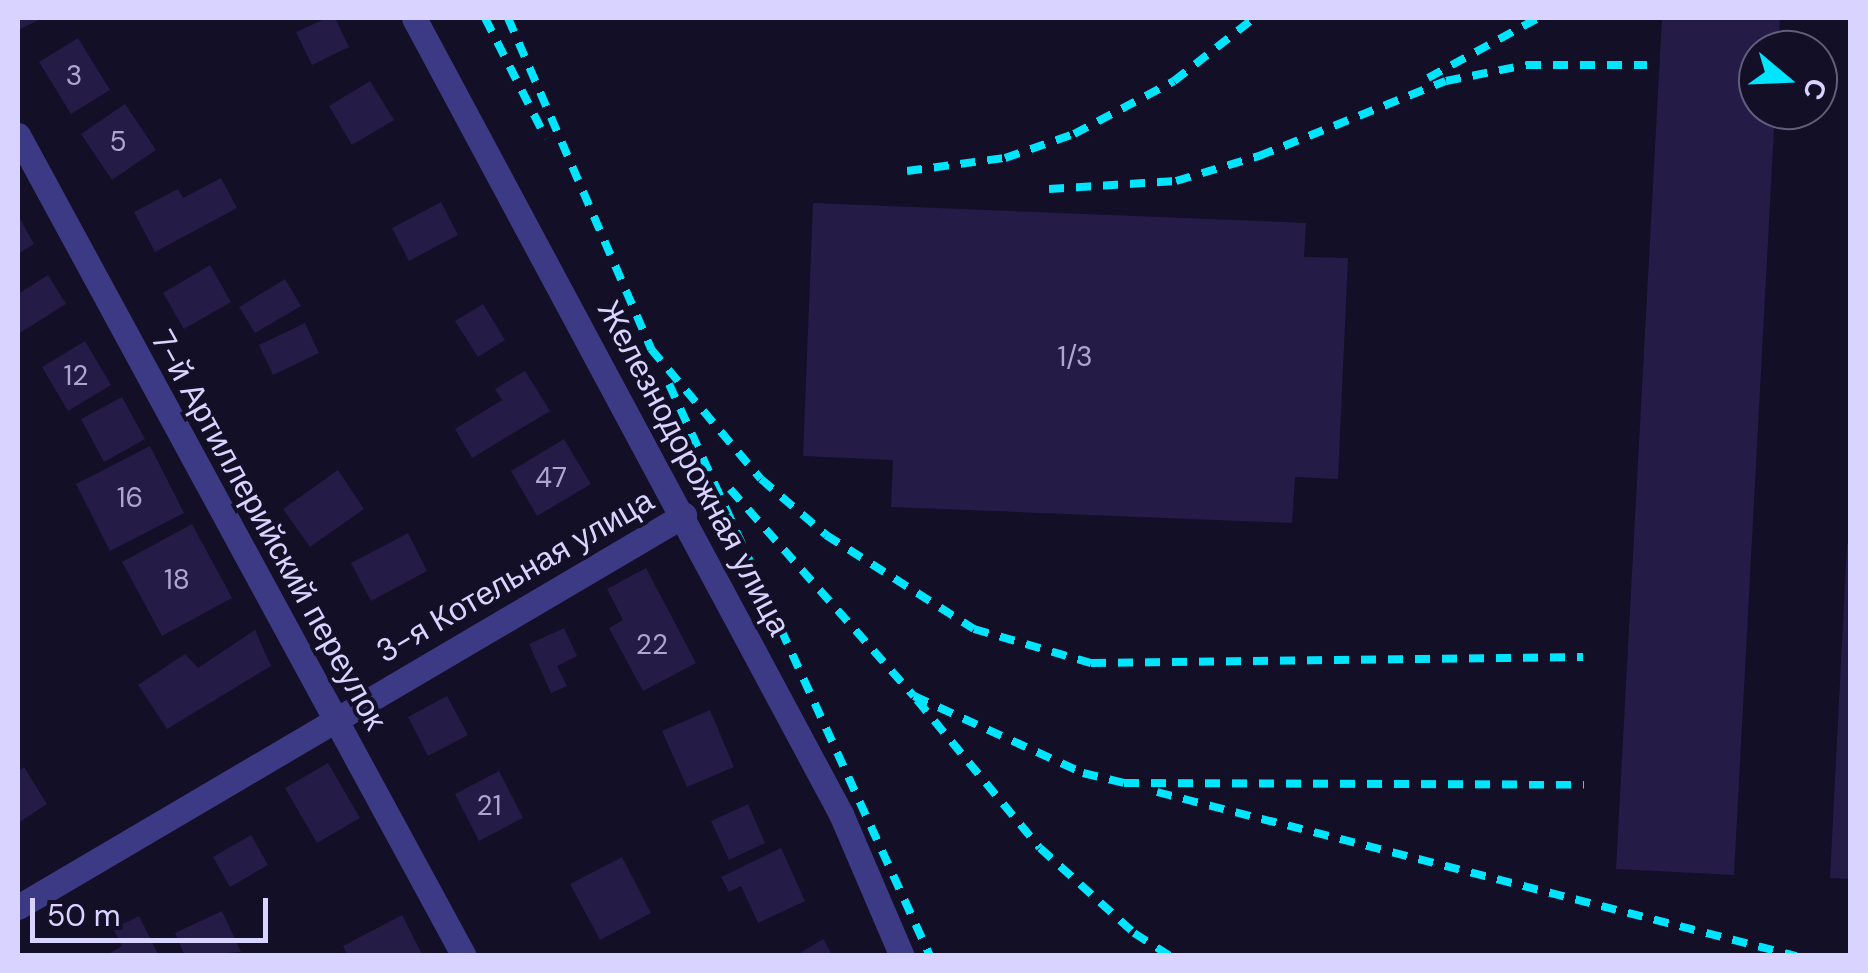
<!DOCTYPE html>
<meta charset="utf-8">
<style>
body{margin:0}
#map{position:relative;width:1868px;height:973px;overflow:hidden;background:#130f26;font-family:"DM Sans",sans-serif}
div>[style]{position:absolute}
.building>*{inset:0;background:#241b47}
.minor>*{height:25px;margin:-12.5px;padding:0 12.5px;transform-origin:12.5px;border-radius:12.5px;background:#3d3a85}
.rail>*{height:8px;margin-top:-4px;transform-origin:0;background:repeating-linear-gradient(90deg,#00e5ff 0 15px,transparent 0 27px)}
span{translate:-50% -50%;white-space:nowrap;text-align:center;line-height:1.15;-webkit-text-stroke:8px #130f26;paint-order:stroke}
.number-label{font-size:28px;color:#aca6d1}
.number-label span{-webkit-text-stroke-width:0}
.street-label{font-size:32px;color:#d9d4ff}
.frame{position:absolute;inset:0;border:20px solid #d9d4ff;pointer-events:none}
.north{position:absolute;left:1738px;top:30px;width:100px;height:100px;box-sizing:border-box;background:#130f26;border:2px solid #625e7d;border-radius:50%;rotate:109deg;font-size:28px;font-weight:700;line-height:40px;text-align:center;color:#d9d4ff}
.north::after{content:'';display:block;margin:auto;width:35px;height:45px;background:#00e5ff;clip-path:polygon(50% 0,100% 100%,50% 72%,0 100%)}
.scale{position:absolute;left:30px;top:898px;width:238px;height:45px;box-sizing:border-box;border:5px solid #d9d4ff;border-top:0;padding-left:12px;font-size:30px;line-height:35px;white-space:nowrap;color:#d9d4ff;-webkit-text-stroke:8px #130f26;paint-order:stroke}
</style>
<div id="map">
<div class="building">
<i style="clip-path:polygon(18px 18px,43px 18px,18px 30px)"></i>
<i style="clip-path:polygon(327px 18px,335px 18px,349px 47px,312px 65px,296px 32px)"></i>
<i style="clip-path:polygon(1662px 18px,1780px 18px,1778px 50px,1758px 50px,1758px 110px,1775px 110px,1734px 875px,1616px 869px)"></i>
<i style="clip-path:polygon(78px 38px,110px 90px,71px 114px,39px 62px)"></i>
<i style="clip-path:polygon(370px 81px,394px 120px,352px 145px,329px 106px)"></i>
<i style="clip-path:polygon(125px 104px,156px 150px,112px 180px,81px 134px)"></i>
<i style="clip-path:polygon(221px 178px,237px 208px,155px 252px,134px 212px,178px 189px,183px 198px)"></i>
<i style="clip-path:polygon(441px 202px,458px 235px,409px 261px,392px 228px)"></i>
<i style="clip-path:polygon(813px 203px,1306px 223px,1304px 257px,1348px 258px,1338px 479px,1295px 477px,1292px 523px,891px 507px,893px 460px,803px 456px)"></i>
<i style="clip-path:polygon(18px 215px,34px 244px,18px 254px)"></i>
<i style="clip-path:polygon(210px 265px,231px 302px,184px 329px,163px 293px)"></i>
<i style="clip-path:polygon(48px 275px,66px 304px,18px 334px,18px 294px)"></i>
<i style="clip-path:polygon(285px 279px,301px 306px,255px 333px,239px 307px)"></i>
<i style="clip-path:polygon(483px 304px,505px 340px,478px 357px,455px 321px)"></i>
<i style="clip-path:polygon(305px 323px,319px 353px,273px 375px,259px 345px)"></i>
<i style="clip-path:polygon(85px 341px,111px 385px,68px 411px,42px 367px)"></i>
<i style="clip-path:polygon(525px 371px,550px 411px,472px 458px,455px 429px,502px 400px,495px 389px)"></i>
<i style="clip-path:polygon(122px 397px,145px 439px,104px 462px,81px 419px)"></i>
<i style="clip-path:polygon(564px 439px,591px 484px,537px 516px,511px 471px)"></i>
<i style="clip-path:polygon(150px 446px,184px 513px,110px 551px,76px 484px)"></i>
<i style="clip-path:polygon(338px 470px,364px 509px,310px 547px,283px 509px)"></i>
<i style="clip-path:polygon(192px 524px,232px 598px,162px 636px,122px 562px)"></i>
<i style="clip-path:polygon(408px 533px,427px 571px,371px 601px,351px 563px)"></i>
<i style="clip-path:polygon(1847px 544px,1850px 544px,1850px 879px,1830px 878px)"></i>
<i style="clip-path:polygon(646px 568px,696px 663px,643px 691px,609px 628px,623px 620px,607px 589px)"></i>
<i style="clip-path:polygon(564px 628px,577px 656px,557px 666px,567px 686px,551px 693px,529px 644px)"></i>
<i style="clip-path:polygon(255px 630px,271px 666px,167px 729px,138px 685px,185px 654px,198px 668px)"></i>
<i style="clip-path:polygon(447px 696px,468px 735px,428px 756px,408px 717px)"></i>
<i style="clip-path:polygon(710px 710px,734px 767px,687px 787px,662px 731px)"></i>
<i style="clip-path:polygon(328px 763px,360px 818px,317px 843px,285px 788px)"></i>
<i style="clip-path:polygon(24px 767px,47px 804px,18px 823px,18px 771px)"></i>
<i style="clip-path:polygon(499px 771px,523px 818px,479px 841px,455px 794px)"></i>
<i style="clip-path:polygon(748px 804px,765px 843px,729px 860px,711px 821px)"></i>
<i style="clip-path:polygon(251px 835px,268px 865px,230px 887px,213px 857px)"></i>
<i style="clip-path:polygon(781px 848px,805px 901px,758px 923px,741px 886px,729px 892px,721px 877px)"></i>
<i style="clip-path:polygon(622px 857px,651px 913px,600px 940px,570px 884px)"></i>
<i style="clip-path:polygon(222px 911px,241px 952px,185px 956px,175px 933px)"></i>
<i style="clip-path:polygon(402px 915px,423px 956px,348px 956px,343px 946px)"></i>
<i style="clip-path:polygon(139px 916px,159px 956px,105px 956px,122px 946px,113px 929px)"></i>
<i style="clip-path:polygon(823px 939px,833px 956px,795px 956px)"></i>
</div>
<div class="minor">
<i style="left:414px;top:18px;width:903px;rotate:61.79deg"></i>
<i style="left:841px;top:814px;width:155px;rotate:66.8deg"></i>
<i style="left:18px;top:135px;width:934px;rotate:61.49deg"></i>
<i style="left:18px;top:907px;width:773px;rotate:-30.48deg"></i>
</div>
<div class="rail">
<i style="left:485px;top:18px;width:135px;rotate:63.1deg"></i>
<i style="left:508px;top:18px;width:361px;rotate:66.6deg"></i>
<i style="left:651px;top:349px;width:170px;rotate:49.8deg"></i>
<i style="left:761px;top:479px;width:86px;rotate:40.7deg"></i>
<i style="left:826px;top:535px;width:175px;rotate:32.4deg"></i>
<i style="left:974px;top:629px;width:122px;rotate:16.2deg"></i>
<i style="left:1091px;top:663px;width:492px;rotate:-0.7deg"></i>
<i style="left:1428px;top:78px;width:125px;rotate:-28.6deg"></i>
<i style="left:907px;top:171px;width:99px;rotate:-7.6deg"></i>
<i style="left:1005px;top:158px;width:73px;rotate:-19.2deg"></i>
<i style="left:1074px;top:134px;width:113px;rotate:-27.9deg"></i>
<i style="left:1174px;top:81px;width:102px;rotate:-38.2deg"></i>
<i style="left:1049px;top:189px;width:127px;rotate:-3.6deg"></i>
<i style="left:1176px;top:181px;width:87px;rotate:-16.8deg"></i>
<i style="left:1259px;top:156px;width:201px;rotate:-21.9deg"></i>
<i style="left:1446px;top:81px;width:82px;rotate:-11.3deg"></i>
<i style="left:1526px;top:65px;width:121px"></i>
<i style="left:669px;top:384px;width:629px;rotate:65.47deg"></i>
<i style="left:730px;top:489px;width:277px;rotate:48.4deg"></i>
<i style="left:914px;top:696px;width:186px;rotate:24.5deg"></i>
<i style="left:1083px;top:773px;width:42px;rotate:13.7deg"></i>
<i style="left:1124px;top:783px;width:460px;rotate:0.2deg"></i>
<i style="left:917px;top:700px;width:192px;rotate:50.3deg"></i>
<i style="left:1040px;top:848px;width:127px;rotate:42.1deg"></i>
<i style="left:1134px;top:933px;width:43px;rotate:32.6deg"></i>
<i style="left:1157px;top:792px;width:660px;rotate:14.39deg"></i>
</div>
<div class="number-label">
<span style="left:74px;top:76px">3</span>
<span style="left:118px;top:142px">5</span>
<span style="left:1075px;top:357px">1/3</span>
<span style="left:76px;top:376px">12</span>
<span style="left:551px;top:478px">47</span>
<span style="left:130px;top:498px">16</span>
<span style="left:177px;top:580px">18</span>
<span style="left:652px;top:645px">22</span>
<span style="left:489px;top:806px">21</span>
</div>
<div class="street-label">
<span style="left:694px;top:468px;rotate:62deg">Железнодорожная улица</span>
<span style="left:269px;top:530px;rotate:61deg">7-й Артиллерийский переулок</span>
<span style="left:515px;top:576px;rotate:-30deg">3-я Котельная улица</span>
</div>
<div class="frame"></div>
<div class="north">С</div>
<div class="scale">50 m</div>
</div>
